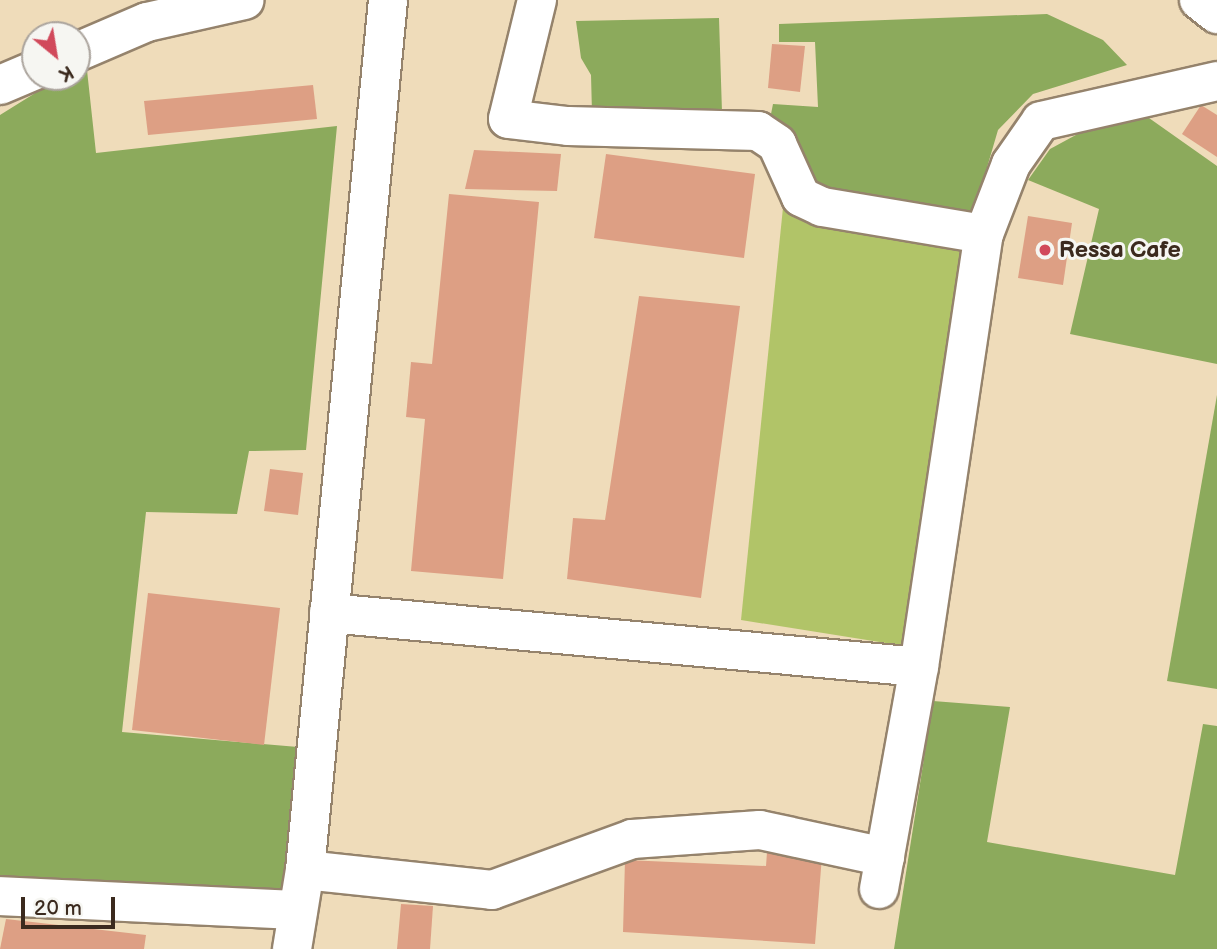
<!DOCTYPE html>
<style>
body{margin:0}
#map{position:relative;width:1217px;height:949px;overflow:hidden;background:#efdcba;font-family:"Balsamiq Sans",sans-serif}
div>[style]{position:absolute}
.green>*{inset:0;background:#b1c468}
.forest>*{inset:0;background:#8caa5c}
.building>*{inset:0;background:#dd9f84}
.roads{filter:drop-shadow(2px 0 #95836c) drop-shadow(-2px 0 #95836c) drop-shadow(0 2px #95836c) drop-shadow(0 -2px #95836c)}
.minor>*{height:38px;margin:-19px;padding:0 19px;transform-origin:19px;border-radius:19px;background:#fff}
.highway>*{height:38px;margin:-19px;padding:0 19px;transform-origin:19px;border-radius:19px;background:#fff}
.dots>*{width:19px;height:19px;translate:-50% -50%;box-sizing:border-box;border:4px solid #f6f6f2;border-radius:50%}
span{translate:-50% -50%;white-space:nowrap;text-align:center;line-height:1.15;-webkit-text-stroke:6px #f6f6f2;paint-order:stroke}
.poi-label{font-size:23px;color:#3b2a1e;font-weight:700}
.left{translate:0 -50%;text-align:left}
.north{position:absolute;left:21px;top:21px;width:70px;height:70px;box-sizing:border-box;background:#f6f6f2;border:2px solid #aba49d;border-radius:50%;rotate:150deg;font-size:19px;font-weight:700;line-height:28px;text-align:center;color:#3b2a1e}
.north::after{content:'';display:block;margin:auto;width:24px;height:32px;background:#d1495b;clip-path:polygon(50% 0,100% 100%,50% 72%,0 100%)}
.scale{position:absolute;left:21px;top:897px;width:94px;height:32px;box-sizing:border-box;border:4px solid #3b2a1e;border-top:0;padding-left:9px;font-size:21px;line-height:24px;white-space:nowrap;color:#3b2a1e;-webkit-text-stroke:5px #f6f6f2;paint-order:stroke}
</style>
<div id="map">
<div class="green">
<i style="clip-path:polygon(785px 188px,973px 242px,911px 647px,741px 620px)"></i>
</div>
<div class="forest">
<i style="clip-path:polygon(1047px 14px,1103px 40px,1127px 65px,1033px 94px,998px 130px,971px 222px,819px 190px,769px 124px,773px 104px,818px 107px,815px 42px,779px 42px,779px 24px)"></i>
<i style="clip-path:polygon(719px 18px,722px 112px,592px 113px,591px 75px,581px 58px,576px 21px)"></i>
<i style="clip-path:polygon(86px 61px,96px 153px,337px 126px,306px 450px,249px 451px,237px 514px,146px 512px,122px 732px,298px 747px,280px 922px,0 903px,0 115px,61px 77px,77px 77px,77px 67px)"></i>
<i style="clip-path:polygon(1149px 118px,1217px 166px,1217px 364px,1070px 334px,1099px 209px,1028px 180px,1050px 149px,1098px 123px)"></i>
<i style="clip-path:polygon(1217px 395px,1217px 689px,1167px 681px)"></i>
<i style="clip-path:polygon(933px 701px,1010px 707px,987px 842px,1175px 875px,1203px 724px,1217px 726px,1217px 949px,894px 949px)"></i>
</div>
<div class="building">
<i style="clip-path:polygon(772px 44px,805px 46px,800px 92px,768px 88px)"></i>
<i style="clip-path:polygon(313px 85px,317px 119px,148px 135px,144px 101px)"></i>
<i style="clip-path:polygon(1201px 105px,1217px 115px,1217px 157px,1182px 134px)"></i>
<i style="clip-path:polygon(474px 150px,561px 154px,557px 191px,465px 189px)"></i>
<i style="clip-path:polygon(606px 154px,755px 174px,744px 258px,594px 238px)"></i>
<i style="clip-path:polygon(449px 194px,539px 202px,503px 579px,411px 571px,425px 419px,406px 417px,411px 362px,432px 364px)"></i>
<i style="clip-path:polygon(1028px 216px,1072px 223px,1063px 285px,1018px 278px)"></i>
<i style="clip-path:polygon(639px 296px,740px 306px,701px 598px,567px 579px,573px 518px,605px 520px)"></i>
<i style="clip-path:polygon(270px 469px,303px 473px,298px 515px,264px 511px)"></i>
<i style="clip-path:polygon(148px 593px,280px 608px,264px 745px,132px 730px)"></i>
<i style="clip-path:polygon(767px 852px,822px 856px,815px 944px,623px 932px,625px 860px,766px 866px)"></i>
<i style="clip-path:polygon(401px 904px,433px 906px,430px 949px,397px 949px)"></i>
<i style="clip-path:polygon(6px 919px,146px 935px,144px 949px,0 949px)"></i>
</div>
<div class="roads">
<div class="minor">
<i style="left:537px;top:0;width:122px;rotate:103.7deg"></i>
<i style="left:508px;top:119px;width:60px;rotate:6.7deg"></i>
<i style="left:568px;top:126px;width:190px;rotate:1.5deg"></i>
<i style="left:758px;top:131px;width:23px;rotate:34deg"></i>
<i style="left:777px;top:144px;width:58px;rotate:65.6deg"></i>
<i style="left:801px;top:197px;width:23px;rotate:25deg"></i>
<i style="left:822px;top:207px;width:164px;rotate:9.5deg"></i>
<i style="left:77px;top:52px;width:76px;rotate:-23.2deg"></i>
<i style="left:147px;top:22px;width:100px;rotate:-12.7deg"></i>
<i style="left:0;top:85px;width:38px;rotate:-23deg"></i>
<i style="left:329px;top:613px;width:592px;rotate:5.23deg"></i>
<i style="left:305px;top:870px;width:188px;rotate:6.1deg"></i>
<i style="left:492px;top:890px;width:149px;rotate:-20deg"></i>
<i style="left:632px;top:839px;width:128px;rotate:-4deg"></i>
<i style="left:760px;top:830px;width:128px;rotate:12.2deg"></i>
<i style="left:879px;top:889px;width:226px;rotate:-79.8deg"></i>
<i style="left:919px;top:667px;width:438px;rotate:-81.5deg"></i>
<i style="left:984px;top:234px;width:75px;rotate:-68.9deg"></i>
<i style="left:1011px;top:164px;width:52px;rotate:-55.1deg"></i>
<i style="left:1041px;top:121px;width:180px;rotate:-12.8deg"></i>
<i style="left:0;top:896px;width:298px;rotate:2.7deg"></i>
<i style="left:292px;top:949px;width:80px;rotate:-80.7deg"></i>
<i style="left:305px;top:870px;width:874px;rotate:-84.55deg"></i>
</div>
<div class="highway">
<i style="left:1199px;top:0;width:23px;rotate:38deg"></i>
</div>
</div>
<div class="dots">
<i style="left:1045px;top:250px;background:#d1495b"></i>
</div>
<div class="poi-label">
<span class="left" style="left:1059px;top:250px">Ressa Cafe</span>
</div>
<div class="north">K</div>
<div class="scale">20 m</div>
</div>
